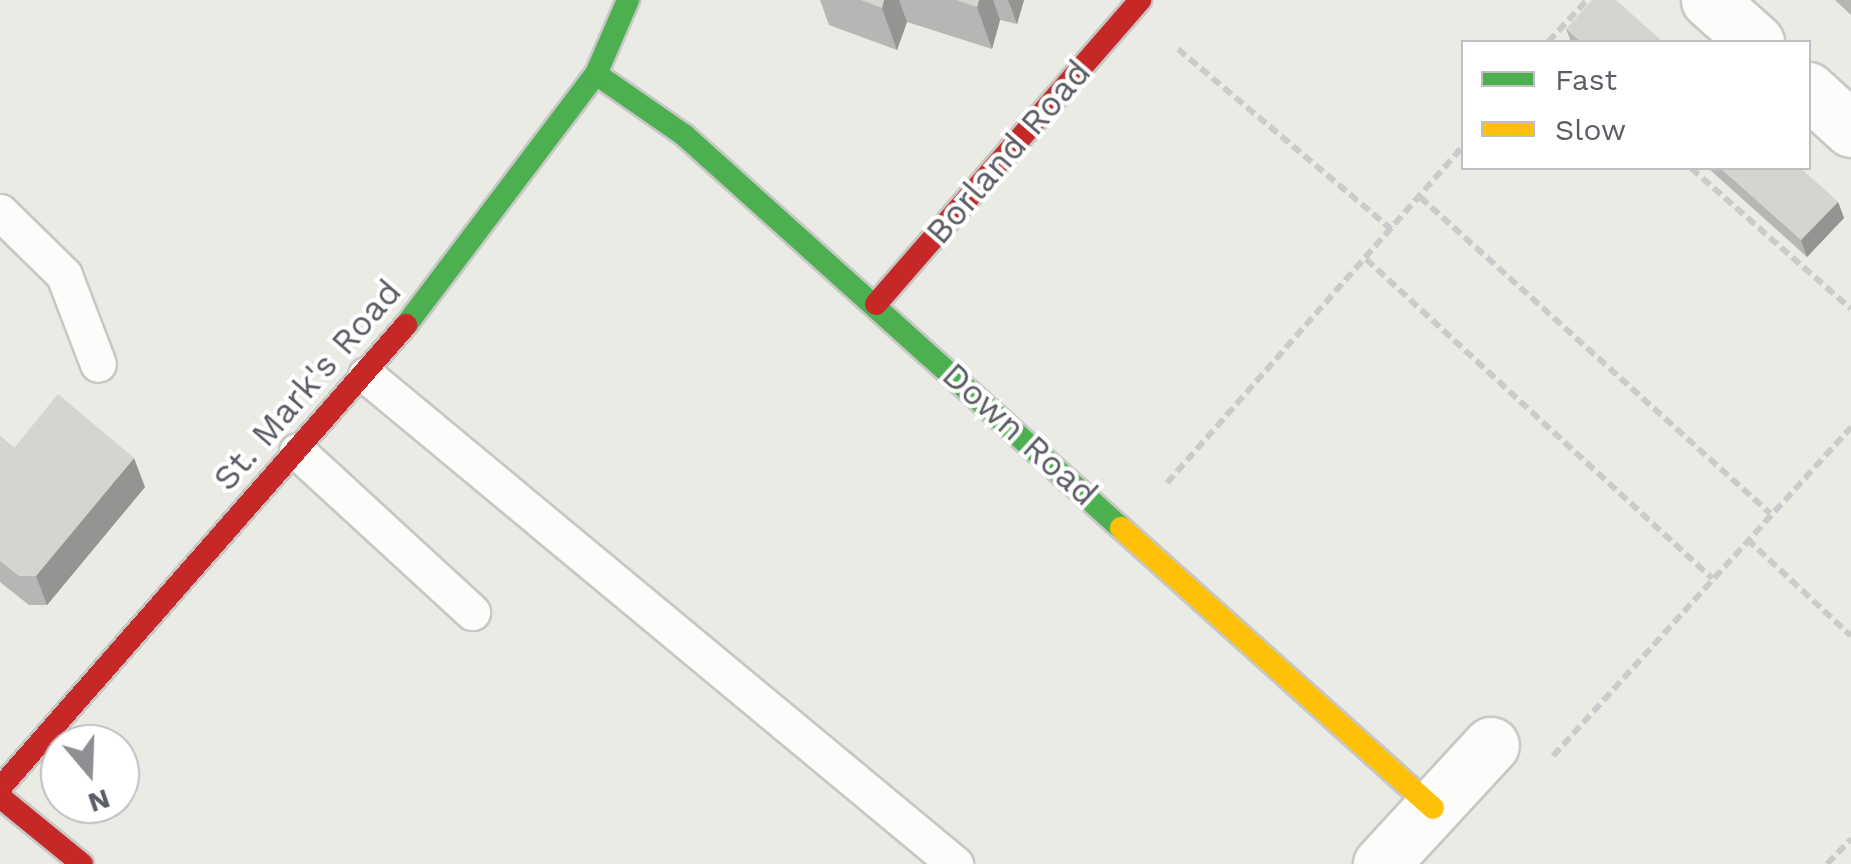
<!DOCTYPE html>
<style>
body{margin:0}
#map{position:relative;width:1851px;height:864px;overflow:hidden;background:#ebebe6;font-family:"Work Sans",sans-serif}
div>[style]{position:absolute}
.path>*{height:6px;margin-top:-3px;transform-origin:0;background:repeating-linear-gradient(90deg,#c8ccca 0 10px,transparent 0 15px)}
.roads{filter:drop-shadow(2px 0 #c7c8c6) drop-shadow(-2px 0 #c7c8c6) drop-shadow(0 2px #c7c8c6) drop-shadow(0 -2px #c7c8c6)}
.lane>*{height:35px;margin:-17.5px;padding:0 17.5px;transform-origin:17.5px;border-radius:17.5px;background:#fcfcfb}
.street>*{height:55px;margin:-27.5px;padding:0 27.5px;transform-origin:27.5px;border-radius:27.5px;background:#fcfcfb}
.fast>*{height:22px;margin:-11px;padding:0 11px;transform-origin:11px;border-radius:11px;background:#4caf50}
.slow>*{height:22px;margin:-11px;padding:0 11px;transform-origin:11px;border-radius:11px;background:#ffc107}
.jam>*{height:22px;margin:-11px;padding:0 11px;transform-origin:11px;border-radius:11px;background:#c62828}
.wall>*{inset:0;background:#b7b6b4}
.shaded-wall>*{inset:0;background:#959492}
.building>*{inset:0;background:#d5d4d1}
span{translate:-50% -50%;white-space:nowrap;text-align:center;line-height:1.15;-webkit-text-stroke:8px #fff;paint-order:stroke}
.street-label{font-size:35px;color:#5b5e64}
.legend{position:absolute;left:1461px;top:40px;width:350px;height:130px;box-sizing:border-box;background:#fff;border:2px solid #bdbfc1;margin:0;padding:12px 18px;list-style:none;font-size:30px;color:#5b5e64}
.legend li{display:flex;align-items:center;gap:20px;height:50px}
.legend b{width:50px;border:2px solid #bdbfc1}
.north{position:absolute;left:40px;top:724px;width:100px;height:100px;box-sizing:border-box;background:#fff;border:2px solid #bdbfc1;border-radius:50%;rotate:161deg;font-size:28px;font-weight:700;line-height:40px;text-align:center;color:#5b5e64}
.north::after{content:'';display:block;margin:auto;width:35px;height:45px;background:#8d8f92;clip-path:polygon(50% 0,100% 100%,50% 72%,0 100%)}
</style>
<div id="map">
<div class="path">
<i style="left:1548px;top:42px;width:57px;rotate:-47.1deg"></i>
<i style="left:1178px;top:49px;width:279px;rotate:40.2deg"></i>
<i style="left:1691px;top:168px;width:213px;rotate:41.4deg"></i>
<i style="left:1420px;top:197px;width:472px;rotate:42.1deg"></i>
<i style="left:1366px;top:259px;width:471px;rotate:42.7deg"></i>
<i style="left:1167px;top:483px;width:450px;rotate:-48.7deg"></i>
<i style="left:1747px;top:539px;width:142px;rotate:43deg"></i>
<i style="left:1553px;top:756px;width:444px;rotate:-47.8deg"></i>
<i style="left:1827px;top:864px;width:35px;rotate:-46deg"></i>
</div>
<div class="roads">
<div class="lane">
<i style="left:0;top:212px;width:90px;rotate:44.5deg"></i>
<i style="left:64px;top:275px;width:95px;rotate:69.1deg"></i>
<i style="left:366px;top:375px;width:766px;rotate:39.7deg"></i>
<i style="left:297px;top:451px;width:238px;rotate:42.6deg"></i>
</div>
<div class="street">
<i style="left:1709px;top:0;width:63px;rotate:41.8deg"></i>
<i style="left:1808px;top:90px;width:58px;rotate:42.2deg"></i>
<i style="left:1381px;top:864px;width:162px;rotate:-47.3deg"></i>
</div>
<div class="fast">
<i style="left:596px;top:74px;width:107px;rotate:34.7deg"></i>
<i style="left:684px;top:135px;width:588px;rotate:41.97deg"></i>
<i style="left:406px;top:325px;width:315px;rotate:-52.9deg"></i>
<i style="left:596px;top:74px;width:81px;rotate:-66.6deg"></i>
</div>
<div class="slow">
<i style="left:1121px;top:528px;width:419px;rotate:41.9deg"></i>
</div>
<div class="jam">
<i style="left:876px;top:304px;width:403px;rotate:-49deg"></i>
<i style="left:0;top:788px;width:616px;rotate:-48.75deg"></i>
<i style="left:0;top:797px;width:106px;rotate:39.3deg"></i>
</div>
</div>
<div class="wall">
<i style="clip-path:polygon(820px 0,1024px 0,1017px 24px,1000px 20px,992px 49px,907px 22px,897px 50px,829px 25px)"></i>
<i style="clip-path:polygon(1835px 0,1851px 0,1851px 15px)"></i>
<i style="clip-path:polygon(1566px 29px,1663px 42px,1571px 42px)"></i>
<i style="clip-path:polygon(1708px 168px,1800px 168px,1838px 202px,1844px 218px,1807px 257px)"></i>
<i style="clip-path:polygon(0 436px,14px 448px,145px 487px,47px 605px,29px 605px,0 582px)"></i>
</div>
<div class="shaded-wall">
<i style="clip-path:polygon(884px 0,899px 0,907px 22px,897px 50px,882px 8px)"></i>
<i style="clip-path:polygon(979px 0,993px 0,1000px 20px,992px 49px,977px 7px)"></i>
<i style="clip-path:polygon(1008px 0,1024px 0,1017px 24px)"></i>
<i style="clip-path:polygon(1838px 202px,1844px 218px,1807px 257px,1801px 240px)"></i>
<i style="clip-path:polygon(134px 458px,145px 487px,47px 605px,36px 576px)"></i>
</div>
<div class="building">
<i style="clip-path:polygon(861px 0,884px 0,882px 8px)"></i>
<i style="clip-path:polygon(956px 0,979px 0,977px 7px)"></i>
<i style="clip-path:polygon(1592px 0,1616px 0,1663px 42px,1581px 42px,1566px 29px)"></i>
<i style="clip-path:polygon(1720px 168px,1800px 168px,1838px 202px,1801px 240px)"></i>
<i style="clip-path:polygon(58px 394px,134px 458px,36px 576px,19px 576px,0 561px,0 436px,14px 448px)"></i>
</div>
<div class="street-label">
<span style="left:1008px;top:152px;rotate:-49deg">Borland Road</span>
<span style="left:307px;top:385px;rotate:-49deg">St. Mark's Road</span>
<span style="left:1020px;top:434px;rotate:42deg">Down Road</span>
</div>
<ul class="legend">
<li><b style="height:12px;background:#4caf50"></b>Fast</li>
<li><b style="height:12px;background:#ffc107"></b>Slow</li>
</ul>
<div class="north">N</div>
</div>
